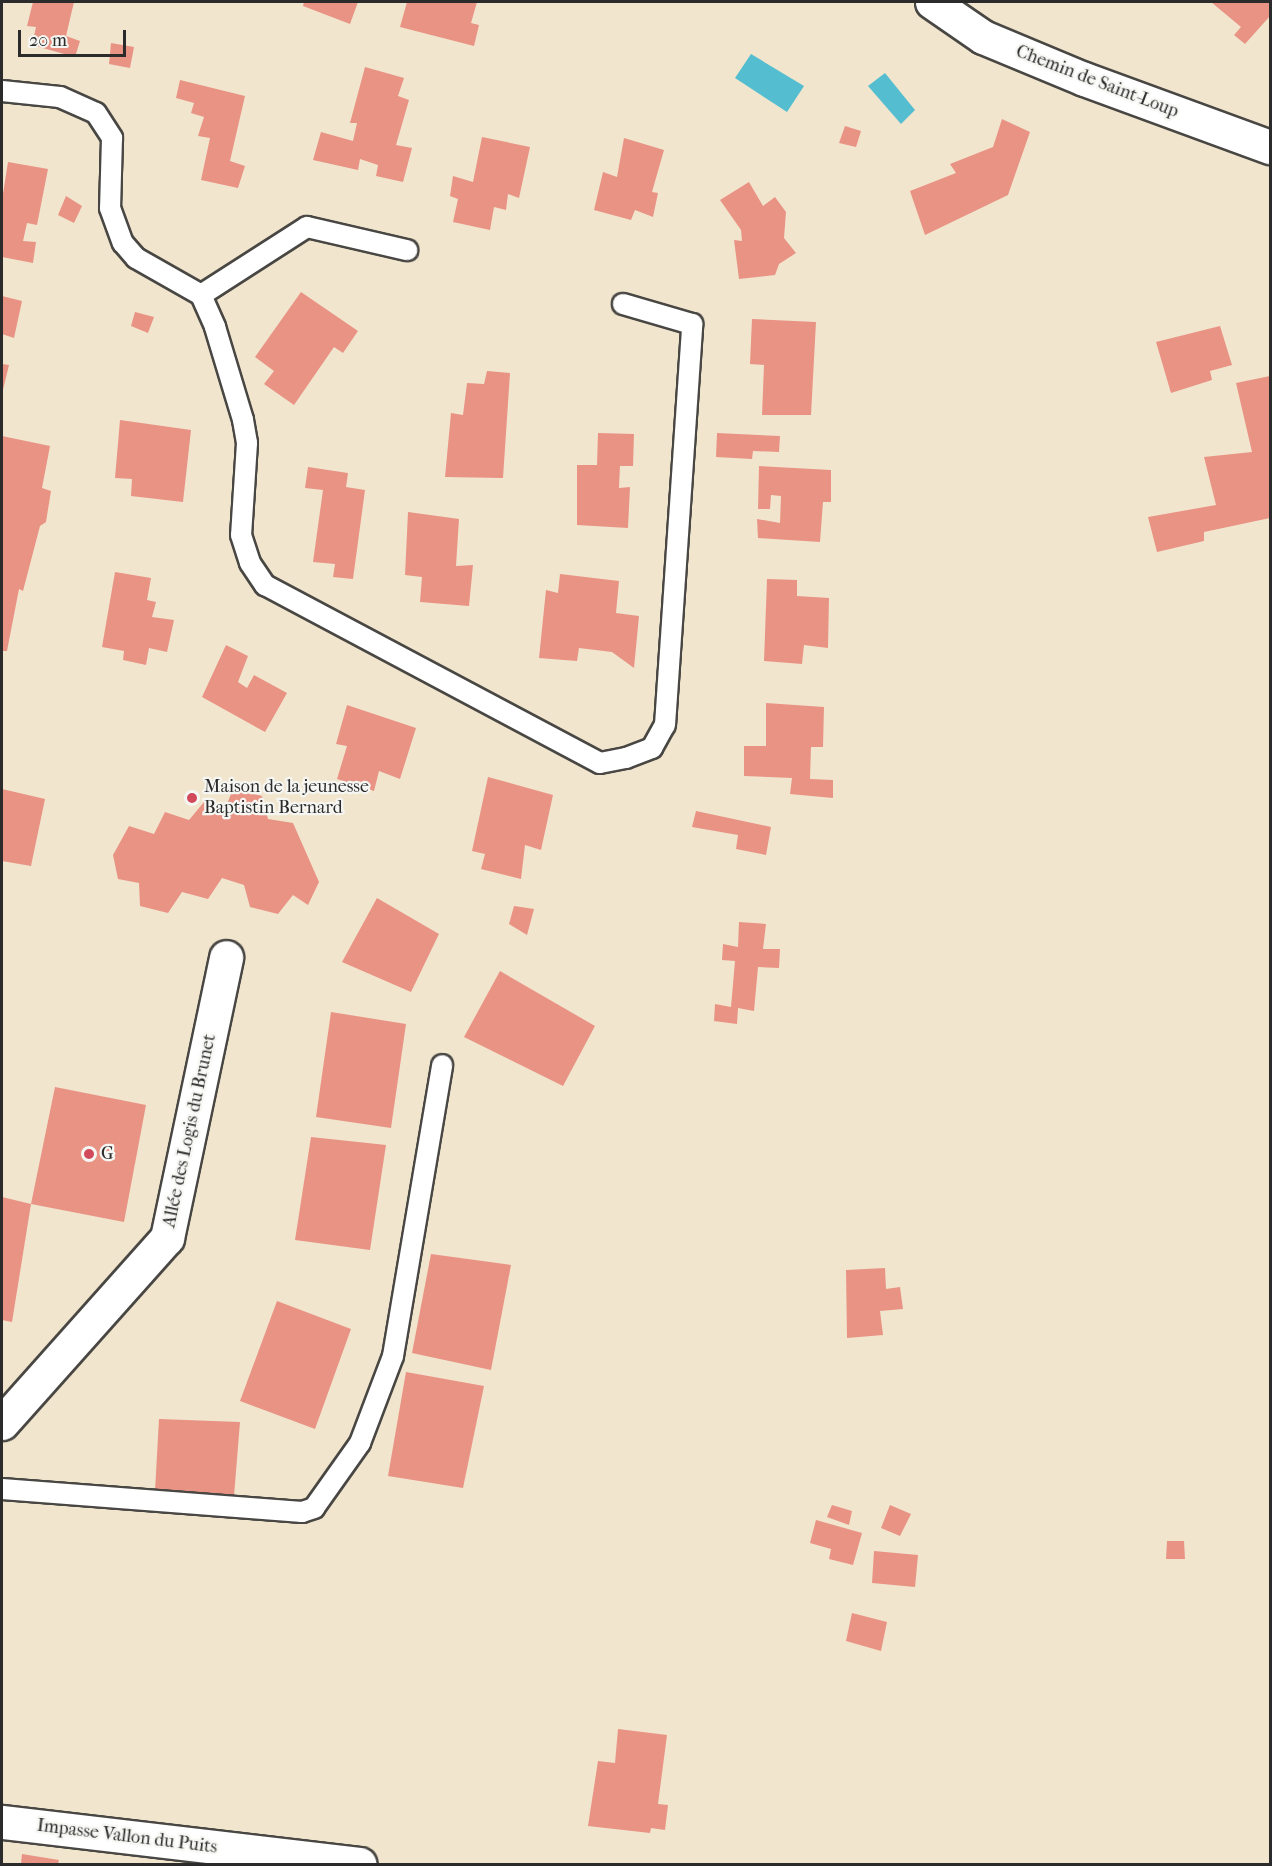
<!DOCTYPE html>
<meta charset="utf-8">
<style>
body{margin:0}
#map{position:relative;width:1272px;height:1866px;overflow:hidden;background:#f1e5ce;font-family:"IM FELL French Canon",serif}
div>[style]{position:absolute}
.water>*{inset:0;background:#54bed0}
.building>*{inset:0;background:#e99385}
.roads{filter:drop-shadow(2px 0 #494743) drop-shadow(-2px 0 #494743) drop-shadow(0 2px #494743) drop-shadow(0 -2px #494743)}
.lane>*{height:20px;margin:-10px;padding:0 10px;transform-origin:10px;border-radius:10px;background:#fff}
.street>*{height:33px;margin:-16.5px;padding:0 16.5px;transform-origin:16.5px;border-radius:16.5px;background:#fff}
.dots>*{width:16px;height:16px;translate:-50% -50%;box-sizing:border-box;border:3px solid #f6f6f2;border-radius:50%}
span{translate:-50% -50%;white-space:nowrap;text-align:center;line-height:1.15;-webkit-text-stroke:4.5px #f6f6f2;paint-order:stroke}
.street-label{font-size:18px;color:#2b2b2b}
.poi-label{font-size:18px;color:#2b2b2b}
.left{translate:0 -50%;text-align:left}
.frame{position:absolute;inset:0;border:3px solid #2b2b2b;pointer-events:none}
.scale{position:absolute;left:18px;top:30px;width:108px;height:27px;box-sizing:border-box;border:3px solid #2b2b2b;border-top:0;padding-left:8px;font-size:18px;line-height:21px;white-space:nowrap;color:#2b2b2b;-webkit-text-stroke:4px #f6f6f2;paint-order:stroke}
</style>
<div id="map">
<div class="water">
<i style="clip-path:polygon(751px 54px,804px 86px,787px 112px,735px 78px)"></i>
<i style="clip-path:polygon(885px 73px,915px 110px,901px 124px,868px 86px)"></i>
</div>
<div class="building">
<i style="clip-path:polygon(33px 2px,74px 2px,66px 36px,80px 41px,75px 57px,32px 45px,36px 27px,27px 26px)"></i>
<i style="clip-path:polygon(304px 2px,358px 2px,350px 24px,303px 6px)"></i>
<i style="clip-path:polygon(407px 2px,477px 2px,471px 23px,479px 25px,474px 46px,400px 27px)"></i>
<i style="clip-path:polygon(1211px 2px,1270px 2px,1270px 16px,1245px 44px,1234px 35px,1241px 27px)"></i>
<i style="clip-path:polygon(111px 43px,134px 47px,130px 68px,109px 64px)"></i>
<i style="clip-path:polygon(365px 67px,404px 78px,398px 96px,409px 100px,396px 145px,412px 148px,403px 182px,376px 176px,378px 165px,360px 159px,358px 170px,313px 160px,321px 132px,353px 141px,357px 123px,350px 123px)"></i>
<i style="clip-path:polygon(180px 80px,245px 96px,230px 161px,245px 166px,238px 188px,201px 180px,210px 138px,198px 136px,204px 117px,191px 113px,194px 103px,176px 98px)"></i>
<i style="clip-path:polygon(1002px 119px,1030px 132px,1008px 195px,925px 235px,910px 191px,956px 173px,950px 164px,993px 147px)"></i>
<i style="clip-path:polygon(845px 126px,861px 131px,856px 147px,839px 143px)"></i>
<i style="clip-path:polygon(482px 137px,530px 147px,519px 198px,508px 194px,506px 210px,494px 207px,490px 230px,453px 222px,458px 199px,450px 196px,453px 176px,473px 182px)"></i>
<i style="clip-path:polygon(624px 138px,664px 150px,652px 192px,658px 193px,653px 217px,635px 210px,631px 220px,594px 210px,603px 172px,617px 177px)"></i>
<i style="clip-path:polygon(8px 162px,48px 169px,37px 225px,27px 223px,23px 241px,36px 242px,33px 263px,2px 257px,2px 200px)"></i>
<i style="clip-path:polygon(749px 182px,763px 206px,775px 197px,786px 212px,784px 238px,796px 253px,779px 264px,775px 275px,739px 279px,734px 240px,742px 241px,741px 230px,720px 200px)"></i>
<i style="clip-path:polygon(66px 196px,82px 206px,74px 223px,58px 215px)"></i>
<i style="clip-path:polygon(301px 292px,358px 331px,343px 353px,334px 347px,294px 405px,264px 384px,274px 371px,255px 357px)"></i>
<i style="clip-path:polygon(2px 296px,22px 301px,14px 338px,2px 334px)"></i>
<i style="clip-path:polygon(135px 312px,154px 317px,148px 333px,131px 326px)"></i>
<i style="clip-path:polygon(752px 319px,816px 322px,811px 415px,762px 415px,764px 365px,750px 364px)"></i>
<i style="clip-path:polygon(1220px 326px,1232px 365px,1210px 371px,1212px 380px,1171px 393px,1156px 342px)"></i>
<i style="clip-path:polygon(2px 364px,9px 365px,2px 394px)"></i>
<i style="clip-path:polygon(487px 371px,510px 373px,503px 478px,445px 477px,451px 413px,463px 415px,467px 383px,484px 384px)"></i>
<i style="clip-path:polygon(1270px 376px,1270px 518px,1204px 532px,1204px 541px,1157px 552px,1148px 517px,1216px 505px,1204px 457px,1252px 452px,1236px 383px)"></i>
<i style="clip-path:polygon(120px 420px,191px 430px,183px 502px,131px 496px,132px 479px,115px 478px)"></i>
<i style="clip-path:polygon(598px 433px,634px 434px,633px 466px,620px 466px,619px 488px,630px 487px,628px 528px,577px 525px,577px 465px,597px 465px)"></i>
<i style="clip-path:polygon(717px 433px,780px 436px,779px 452px,753px 451px,752px 459px,716px 457px)"></i>
<i style="clip-path:polygon(2px 436px,50px 446px,42px 488px,51px 491px,46px 522px,40px 526px,23px 591px,19px 589px,7px 651px,2px 651px)"></i>
<i style="clip-path:polygon(759px 466px,831px 470px,831px 502px,823px 502px,820px 542px,758px 538px,757px 519px,780px 523px,781px 496px,771px 495px,770px 509px,758px 509px)"></i>
<i style="clip-path:polygon(308px 467px,348px 473px,346px 487px,365px 490px,353px 579px,333px 577px,335px 564px,313px 562px,323px 490px,305px 488px)"></i>
<i style="clip-path:polygon(408px 512px,459px 519px,456px 566px,473px 565px,469px 606px,420px 602px,422px 577px,405px 575px)"></i>
<i style="clip-path:polygon(115px 572px,151px 578px,147px 600px,156px 602px,152px 617px,174px 620px,167px 652px,149px 648px,146px 665px,123px 660px,124px 651px,102px 647px)"></i>
<i style="clip-path:polygon(560px 574px,619px 581px,616px 613px,639px 616px,634px 668px,612px 652px,579px 648px,577px 661px,539px 658px,546px 590px,558px 593px)"></i>
<i style="clip-path:polygon(767px 579px,797px 580px,797px 596px,829px 598px,828px 648px,804px 645px,802px 664px,764px 661px)"></i>
<i style="clip-path:polygon(226px 645px,248px 656px,238px 682px,247px 688px,254px 675px,287px 693px,265px 732px,202px 697px)"></i>
<i style="clip-path:polygon(766px 703px,824px 707px,823px 747px,811px 747px,810px 779px,833px 780px,833px 798px,790px 794px,792px 778px,744px 776px,744px 746px,766px 746px)"></i>
<i style="clip-path:polygon(347px 705px,416px 728px,400px 779px,379px 771px,374px 791px,337px 779px,347px 746px,336px 744px)"></i>
<i style="clip-path:polygon(488px 777px,553px 795px,541px 850px,525px 845px,521px 879px,481px 869px,485px 854px,472px 851px)"></i>
<i style="clip-path:polygon(2px 789px,45px 799px,31px 866px,2px 861px)"></i>
<i style="clip-path:polygon(233px 789px,262px 796px,268px 819px,293px 823px,319px 882px,308px 905px,293px 895px,278px 914px,250px 907px,244px 885px,222px 878px,208px 899px,182px 892px,168px 913px,140px 906px,139px 883px,118px 879px,113px 855px,129px 826px,154px 834px,165px 812px,189px 820px,204px 802px,225px 809px)"></i>
<i style="clip-path:polygon(696px 811px,771px 827px,766px 855px,736px 849px,738px 835px,692px 827px)"></i>
<i style="clip-path:polygon(377px 898px,439px 934px,411px 992px,342px 962px)"></i>
<i style="clip-path:polygon(514px 906px,534px 909px,527px 935px,509px 924px)"></i>
<i style="clip-path:polygon(739px 922px,766px 924px,763px 949px,780px 949px,779px 968px,758px 967px,754px 1011px,738px 1008px,737px 1024px,714px 1021px,715px 1004px,731px 1007px,735px 961px,722px 960px,723px 944px,738px 947px)"></i>
<i style="clip-path:polygon(500px 971px,595px 1026px,563px 1086px,464px 1037px)"></i>
<i style="clip-path:polygon(331px 1012px,406px 1024px,391px 1128px,316px 1117px)"></i>
<i style="clip-path:polygon(55px 1087px,146px 1105px,124px 1222px,31px 1204px)"></i>
<i style="clip-path:polygon(311px 1137px,386px 1145px,370px 1250px,295px 1240px)"></i>
<i style="clip-path:polygon(2px 1197px,31px 1204px,12px 1322px,2px 1320px)"></i>
<i style="clip-path:polygon(431px 1254px,511px 1265px,491px 1370px,412px 1353px)"></i>
<i style="clip-path:polygon(885px 1268px,886px 1289px,900px 1287px,903px 1309px,880px 1311px,883px 1335px,847px 1338px,846px 1270px)"></i>
<i style="clip-path:polygon(277px 1301px,351px 1329px,315px 1429px,240px 1401px)"></i>
<i style="clip-path:polygon(406px 1372px,484px 1386px,463px 1488px,388px 1476px)"></i>
<i style="clip-path:polygon(159px 1419px,240px 1422px,234px 1496px,155px 1491px)"></i>
<i style="clip-path:polygon(832px 1505px,852px 1511px,849px 1525px,827px 1517px)"></i>
<i style="clip-path:polygon(890px 1505px,911px 1514px,900px 1536px,881px 1528px)"></i>
<i style="clip-path:polygon(816px 1520px,862px 1533px,853px 1565px,829px 1559px,831px 1549px,810px 1543px)"></i>
<i style="clip-path:polygon(1167px 1541px,1184px 1541px,1185px 1559px,1166px 1559px)"></i>
<i style="clip-path:polygon(874px 1551px,918px 1555px,915px 1587px,872px 1583px)"></i>
<i style="clip-path:polygon(852px 1613px,887px 1622px,881px 1651px,846px 1641px)"></i>
<i style="clip-path:polygon(618px 1729px,667px 1735px,658px 1804px,668px 1805px,665px 1830px,651px 1828px,650px 1833px,588px 1826px,598px 1761px,615px 1763px)"></i>
<i style="clip-path:polygon(22px 1854px,59px 1860px,58px 1864px,21px 1864px)"></i>
</div>
<div class="roads">
<div class="lane">
<i style="left:2px;top:91px;width:58px;rotate:5.9deg"></i>
<i style="left:60px;top:97px;width:39px;rotate:24deg"></i>
<i style="left:96px;top:113px;width:30px;rotate:57deg"></i>
<i style="left:112px;top:138px;width:70px;rotate:91.6deg"></i>
<i style="left:110px;top:208px;width:37px;rotate:70deg"></i>
<i style="left:123px;top:243px;width:20px;rotate:49deg"></i>
<i style="left:136px;top:258px;width:75px;rotate:29.6deg"></i>
<i style="left:201px;top:295px;width:35px;rotate:66deg"></i>
<i style="left:215px;top:327px;width:97px;rotate:73.2deg"></i>
<i style="left:243px;top:420px;width:23px;rotate:80deg"></i>
<i style="left:247px;top:443px;width:92px;rotate:93.7deg"></i>
<i style="left:241px;top:535px;width:29px;rotate:72deg"></i>
<i style="left:250px;top:563px;width:27px;rotate:56deg"></i>
<i style="left:265px;top:585px;width:379px;rotate:28deg"></i>
<i style="left:600px;top:763px;width:26px;rotate:-11deg"></i>
<i style="left:626px;top:758px;width:28px;rotate:-21deg"></i>
<i style="left:652px;top:748px;width:26px;rotate:-61deg"></i>
<i style="left:665px;top:725px;width:402px;rotate:-86.1deg"></i>
<i style="left:692px;top:324px;width:72px;rotate:-163.8deg"></i>
<i style="left:201px;top:295px;width:126px;rotate:-32.7deg"></i>
<i style="left:307px;top:227px;width:103px;rotate:13deg"></i>
<i style="left:2px;top:1489px;width:301px;rotate:4.4deg"></i>
<i style="left:302px;top:1512px;width:13px;rotate:-18deg"></i>
<i style="left:314px;top:1508px;width:80px;rotate:-54.7deg"></i>
<i style="left:360px;top:1443px;width:93px;rotate:-69.2deg"></i>
<i style="left:393px;top:1356px;width:295px;rotate:-80.4deg"></i>
</div>
<div class="street">
<i style="left:932px;top:2px;width:62px;rotate:34.5deg"></i>
<i style="left:983px;top:37px;width:109px;rotate:22.6deg"></i>
<i style="left:1084px;top:79px;width:198px;rotate:20.1deg"></i>
<i style="left:2px;top:1423px;width:248px;rotate:-48.3deg"></i>
<i style="left:167px;top:1238px;width:287px;rotate:-78.1deg"></i>
<i style="left:2px;top:1822px;width:360px;rotate:6.7deg"></i>
</div>
</div>
<div class="dots">
<i style="left:192px;top:798px;background:#d1495b"></i>
<i style="left:89px;top:1154px;background:#d1495b"></i>
</div>
<div class="street-label">
<span style="left:1097px;top:82px;rotate:21deg">Chemin de Saint-Loup</span>
<span style="left:190px;top:1131px;rotate:-78deg">Allée des Logis du Brunet</span>
<span style="left:127px;top:1837px;rotate:7deg">Impasse Vallon du Puits</span>
</div>
<div class="poi-label">
<span class="left" style="left:204px;top:798px">Maison de la jeunesse<br>Baptistin Bernard</span>
<span class="left" style="left:101px;top:1154px">G</span>
</div>
<div class="frame"></div>
<div class="scale">20 m</div>
</div>
